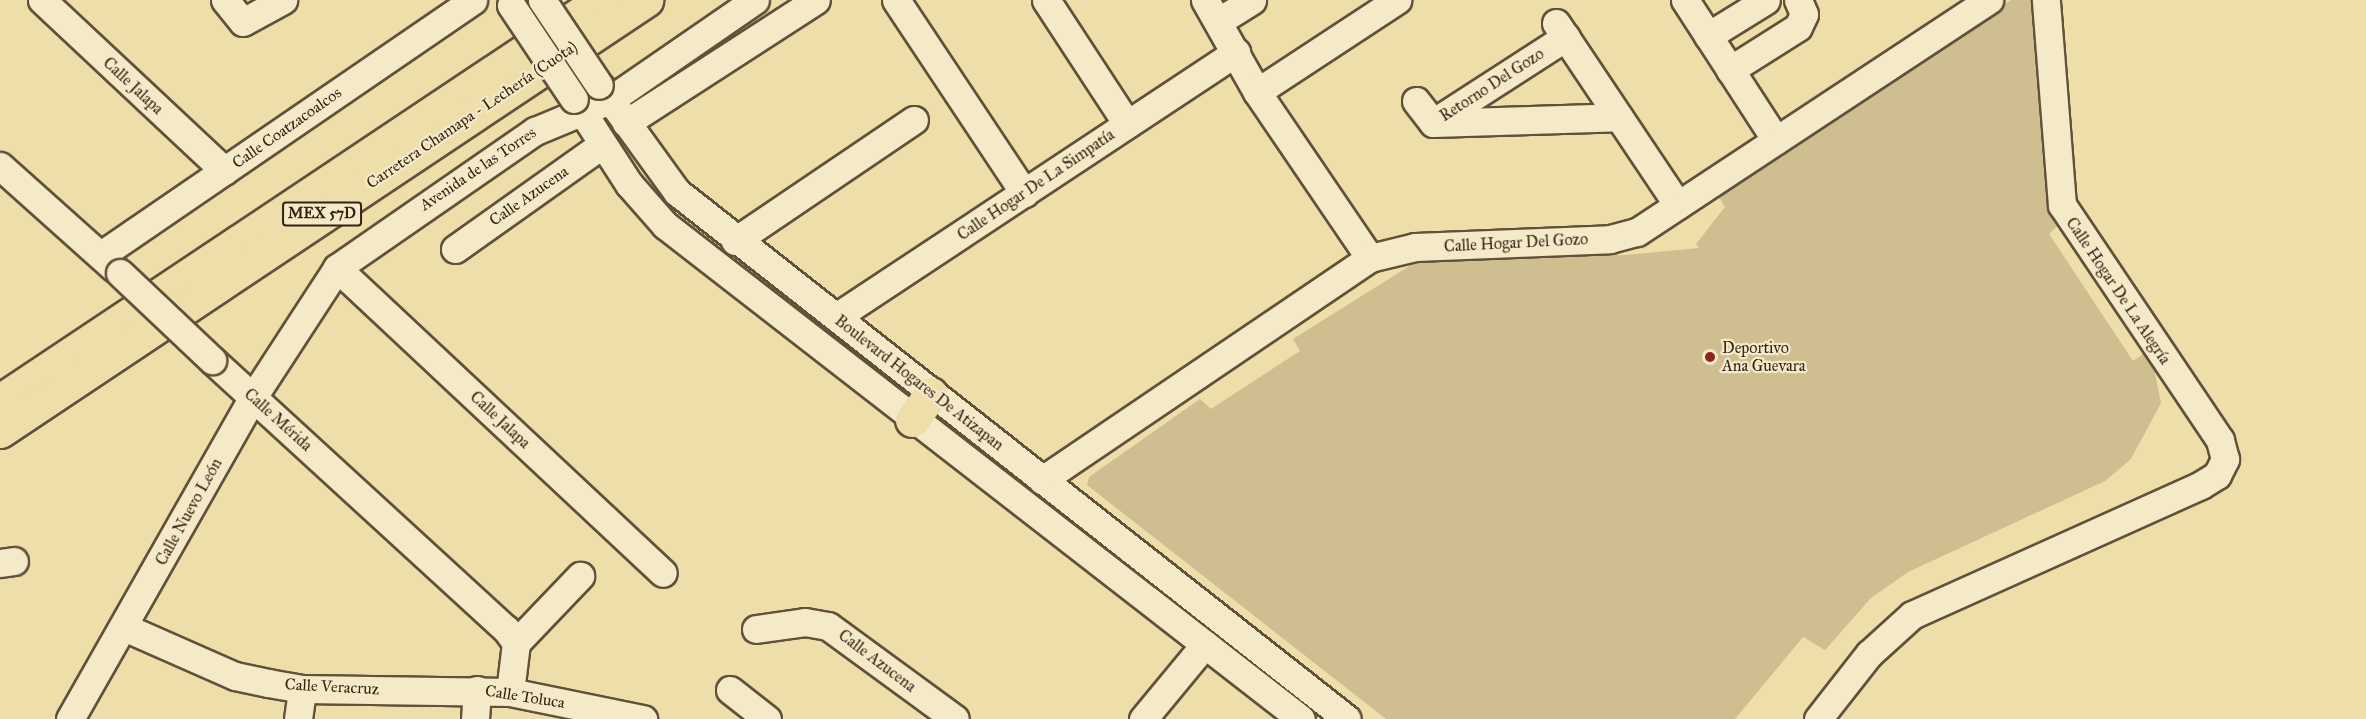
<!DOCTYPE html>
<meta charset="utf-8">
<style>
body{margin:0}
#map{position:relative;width:2366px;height:719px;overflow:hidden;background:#eedeaa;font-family:"IM FELL Great Primer",serif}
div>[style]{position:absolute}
.green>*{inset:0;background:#cebe90}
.roads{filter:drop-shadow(2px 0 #62513a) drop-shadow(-2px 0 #62513a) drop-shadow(0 2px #62513a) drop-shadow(0 -2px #62513a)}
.minor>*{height:27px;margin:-13.5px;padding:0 13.5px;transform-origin:13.5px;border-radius:13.5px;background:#f4eac8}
.major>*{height:33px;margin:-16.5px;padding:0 16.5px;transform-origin:16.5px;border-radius:16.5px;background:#eedeaa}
.highway>*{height:33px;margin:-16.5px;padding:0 16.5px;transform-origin:16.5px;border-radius:16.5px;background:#eedeaa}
.bridges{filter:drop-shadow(2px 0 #62513a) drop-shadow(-2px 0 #62513a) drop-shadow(0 2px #62513a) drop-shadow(0 -2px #62513a)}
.minor-bridge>*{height:27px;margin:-13.5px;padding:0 13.5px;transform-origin:13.5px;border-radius:13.5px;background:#f4eac8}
.dots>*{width:16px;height:16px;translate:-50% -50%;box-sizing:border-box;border:3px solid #f4eac8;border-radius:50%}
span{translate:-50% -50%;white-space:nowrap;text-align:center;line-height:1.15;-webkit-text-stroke:4.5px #f4eac8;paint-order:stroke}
.shield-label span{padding:2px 4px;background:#f4eac8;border:2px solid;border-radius:4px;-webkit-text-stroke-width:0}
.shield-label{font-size:15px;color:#332214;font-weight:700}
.street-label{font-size:16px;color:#332214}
.poi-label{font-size:16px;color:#332214}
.left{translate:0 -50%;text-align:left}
</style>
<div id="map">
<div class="green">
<i style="clip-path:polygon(2011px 0,2036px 0,2045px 177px,2059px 224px,2049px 234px,2133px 361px,2143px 354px,2154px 368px,2161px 403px,2131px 459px,2105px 481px,1908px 572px,1871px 598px,1825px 650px,1803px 637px,1735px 719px,1386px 719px,1087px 485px,1089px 477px,1200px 399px,1211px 409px,1300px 351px,1293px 339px,1411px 265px,1430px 259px,1625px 255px,1699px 248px,1696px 244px,1725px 207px,1718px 195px)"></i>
</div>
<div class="roads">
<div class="minor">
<i style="left:42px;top:0;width:250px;rotate:43.1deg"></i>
<i style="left:225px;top:0;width:28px;rotate:51deg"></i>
<i style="left:243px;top:22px;width:46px;rotate:-28.8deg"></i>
<i style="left:896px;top:0;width:232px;rotate:56.4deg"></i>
<i style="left:1046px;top:0;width:148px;rotate:56.8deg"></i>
<i style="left:1205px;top:0;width:106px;rotate:60.5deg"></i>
<i style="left:1257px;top:92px;width:201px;rotate:55.8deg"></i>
<i style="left:1685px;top:0;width:167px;rotate:57deg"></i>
<i style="left:1219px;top:21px;width:39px;rotate:-32deg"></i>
<i style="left:1556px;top:23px;width:219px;rotate:56.2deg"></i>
<i style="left:1708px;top:36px;width:68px;rotate:-31.8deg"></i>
<i style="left:1730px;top:70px;width:80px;rotate:-32.3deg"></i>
<i style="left:1798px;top:27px;width:14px;rotate:-65deg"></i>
<i style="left:1804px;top:14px;width:15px;rotate:-113deg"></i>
<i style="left:601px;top:87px;width:130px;rotate:54.1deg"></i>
<i style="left:677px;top:192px;width:852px;rotate:38.19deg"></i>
<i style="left:1257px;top:92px;width:168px;rotate:-33.3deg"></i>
<i style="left:574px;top:99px;width:101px;rotate:57.1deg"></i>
<i style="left:629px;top:184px;width:55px;rotate:48.7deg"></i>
<i style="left:665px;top:225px;width:805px;rotate:37.84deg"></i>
<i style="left:1416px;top:101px;width:28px;rotate:52deg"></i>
<i style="left:1434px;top:122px;width:157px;rotate:-32.8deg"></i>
<i style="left:626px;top:123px;width:226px;rotate:-32.9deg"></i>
<i style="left:1433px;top:123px;width:186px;rotate:-1.8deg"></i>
<i style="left:0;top:166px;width:153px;rotate:41.8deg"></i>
<i style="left:735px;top:241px;width:216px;rotate:-34.1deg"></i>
<i style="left:455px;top:249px;width:181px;rotate:-35.4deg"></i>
<i style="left:101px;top:255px;width:451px;rotate:-34.4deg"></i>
<i style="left:337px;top:268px;width:446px;rotate:43.1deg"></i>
<i style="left:836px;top:317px;width:480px;rotate:-33.5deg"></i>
<i style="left:212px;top:360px;width:398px;rotate:42.5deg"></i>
<i style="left:506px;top:629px;width:17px;rotate:54deg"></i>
<i style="left:516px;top:643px;width:49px;rotate:97deg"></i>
<i style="left:1042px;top:480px;width:396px;rotate:-34.1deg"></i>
<i style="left:1370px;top:258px;width:46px;rotate:-13.7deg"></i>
<i style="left:1415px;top:247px;width:195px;rotate:-2.3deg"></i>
<i style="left:1610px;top:239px;width:28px;rotate:-15deg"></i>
<i style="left:1637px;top:232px;width:422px;rotate:-33.4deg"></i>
<i style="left:0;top:563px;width:14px;rotate:-8deg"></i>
<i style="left:126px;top:628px;width:119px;rotate:23.8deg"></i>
<i style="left:235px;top:676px;width:34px;rotate:12deg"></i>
<i style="left:268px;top:683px;width:35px;rotate:10deg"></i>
<i style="left:302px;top:689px;width:208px;rotate:0.8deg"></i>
<i style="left:510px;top:692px;width:136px;rotate:11.5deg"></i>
<i style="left:756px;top:629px;width:49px;rotate:-8.1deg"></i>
<i style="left:805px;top:622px;width:23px;rotate:10deg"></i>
<i style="left:828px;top:626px;width:157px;rotate:36.2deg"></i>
<i style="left:516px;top:643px;width:93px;rotate:-46.3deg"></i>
<i style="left:730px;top:690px;width:47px;rotate:38.1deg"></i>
<i style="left:70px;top:719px;width:370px;rotate:-60.4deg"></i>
<i style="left:253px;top:397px;width:154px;rotate:-56.9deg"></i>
<i style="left:337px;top:268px;width:241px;rotate:-34.7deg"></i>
<i style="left:535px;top:131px;width:81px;rotate:-22.5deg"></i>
<i style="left:610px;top:100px;width:176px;rotate:-34.6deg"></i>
<i style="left:298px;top:719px;width:30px;rotate:-82deg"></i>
<i style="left:475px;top:719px;width:29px;rotate:-86deg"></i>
<i style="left:1143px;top:719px;width:97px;rotate:-50.4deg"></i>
<i style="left:1818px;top:719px;width:83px;rotate:-51.9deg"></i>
<i style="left:1869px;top:654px;width:58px;rotate:-42.2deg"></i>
<i style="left:1912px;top:615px;width:317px;rotate:-24.2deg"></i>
<i style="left:2201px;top:485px;width:19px;rotate:-32deg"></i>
<i style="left:2217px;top:475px;width:18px;rotate:-63deg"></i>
<i style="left:2225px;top:459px;width:20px;rotate:-105deg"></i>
<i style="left:2220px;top:440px;width:283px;rotate:-123.9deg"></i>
<i style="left:2062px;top:205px;width:206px;rotate:-94.5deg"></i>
</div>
<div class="major">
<i style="left:912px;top:420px;width:32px;rotate:-54deg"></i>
</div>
<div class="highway">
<i style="left:0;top:401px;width:722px;rotate:-33.71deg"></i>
<i style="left:0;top:431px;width:777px;rotate:-33.71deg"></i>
</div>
</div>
<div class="bridges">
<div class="minor-bridge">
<i style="left:542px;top:0;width:102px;rotate:56.2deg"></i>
<i style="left:511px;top:5px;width:113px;rotate:56.2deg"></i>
<i style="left:120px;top:273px;width:127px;rotate:43.4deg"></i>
</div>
</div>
<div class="dots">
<i style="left:1710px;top:357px;background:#8f2418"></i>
</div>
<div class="shield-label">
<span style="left:322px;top:214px">MEX 57D</span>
</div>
<div class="street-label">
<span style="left:1492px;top:85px;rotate:-33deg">Retorno Del Gozo</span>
<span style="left:133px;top:86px;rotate:43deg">Calle Jalapa</span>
<span style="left:472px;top:115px;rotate:-34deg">Carretera Chamapa - Lechería (Cuota)</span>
<span style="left:287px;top:128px;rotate:-35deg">Calle Coatzacoalcos</span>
<span style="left:478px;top:169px;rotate:-34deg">Avenida de las Torres</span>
<span style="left:1036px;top:185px;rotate:-34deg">Calle Hogar De La Simpatía</span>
<span style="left:529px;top:196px;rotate:-35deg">Calle Azucena</span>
<span style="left:1516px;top:243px;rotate:-3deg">Calle Hogar Del Gozo</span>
<span style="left:2118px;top:291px;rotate:56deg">Calle Hogar De La Alegría</span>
<span style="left:919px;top:383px;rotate:38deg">Boulevard Hogares De Atizapan</span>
<span style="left:278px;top:420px;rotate:42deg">Calle Mérida</span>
<span style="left:500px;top:420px;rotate:43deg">Calle Jalapa</span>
<span style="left:189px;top:512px;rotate:-61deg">Calle Nuevo León</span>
<span style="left:877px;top:661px;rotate:37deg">Calle Azucena</span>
<span style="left:332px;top:687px;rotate:3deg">Calle Veracruz</span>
<span style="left:525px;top:697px;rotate:9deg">Calle Toluca</span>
</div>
<div class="poi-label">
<span class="left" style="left:1722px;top:357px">Deportivo<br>Ana Guevara</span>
</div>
</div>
